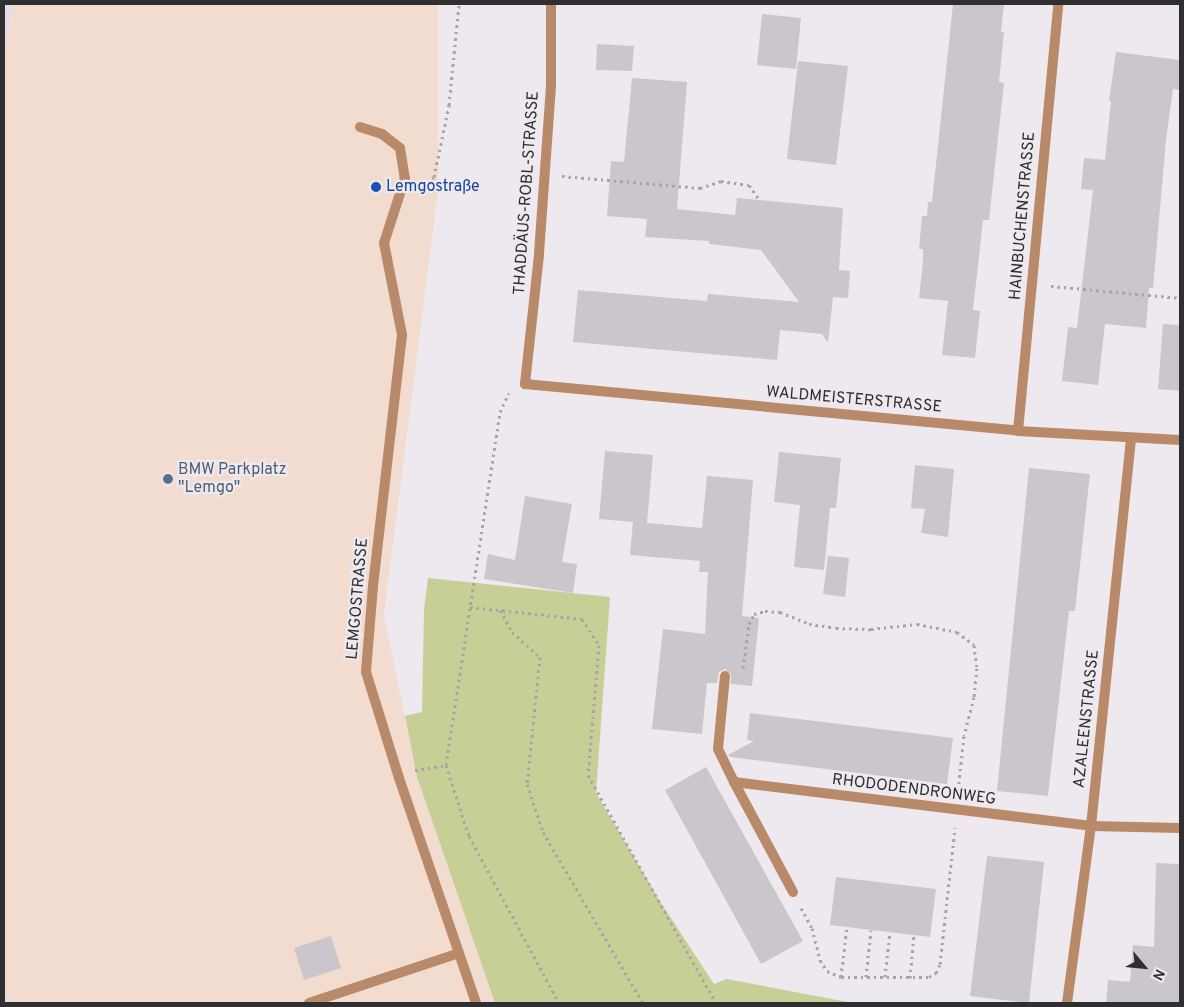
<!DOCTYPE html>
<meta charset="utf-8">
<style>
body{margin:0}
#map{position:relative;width:1184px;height:1007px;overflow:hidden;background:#eee9ee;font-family:Overpass,sans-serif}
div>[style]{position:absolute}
.built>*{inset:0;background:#e6dce7}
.industrial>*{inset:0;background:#f2dccf}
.green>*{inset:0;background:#c8cf96}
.building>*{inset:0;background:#cac6cb}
.path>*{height:3px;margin-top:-1.5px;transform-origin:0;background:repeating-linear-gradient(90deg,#a7a3a7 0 2.5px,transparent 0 6.5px)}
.lane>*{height:10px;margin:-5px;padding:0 5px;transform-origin:5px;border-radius:5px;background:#b98a69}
.street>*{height:10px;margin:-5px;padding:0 5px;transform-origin:5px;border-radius:5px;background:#b98a69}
.dots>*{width:14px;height:14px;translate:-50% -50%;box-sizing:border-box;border:2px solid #eee9ee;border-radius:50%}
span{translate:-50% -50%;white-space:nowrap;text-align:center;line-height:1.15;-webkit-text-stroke:4.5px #eee9ee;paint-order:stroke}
.transit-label{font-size:16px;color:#164399}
.left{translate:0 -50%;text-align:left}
.street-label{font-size:16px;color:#2f2e30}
.service-label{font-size:16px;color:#4e5e75}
.frame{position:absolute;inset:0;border:5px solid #2f2e30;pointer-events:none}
.north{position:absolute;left:1119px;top:942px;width:50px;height:50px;-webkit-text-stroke:4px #eee9ee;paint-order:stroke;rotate:118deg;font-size:14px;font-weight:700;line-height:20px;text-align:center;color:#2f2e30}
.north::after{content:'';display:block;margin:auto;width:18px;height:22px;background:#2f2e30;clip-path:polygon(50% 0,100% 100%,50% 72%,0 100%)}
</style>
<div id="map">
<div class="built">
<i style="clip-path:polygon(4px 4px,14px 4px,4px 52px)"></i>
</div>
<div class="industrial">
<i style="clip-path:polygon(14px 4px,438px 4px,438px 191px,384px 614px,417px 777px,495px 1003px,4px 1003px,4px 52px)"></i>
</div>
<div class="green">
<i style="clip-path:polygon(428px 578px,610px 597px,596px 793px,663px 906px,714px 984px,727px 979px,853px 1003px,495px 1003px,417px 777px,405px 716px,422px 712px,424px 609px)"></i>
</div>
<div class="building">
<i style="clip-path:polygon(953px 4px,1004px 4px,1001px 32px,1004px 32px,999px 82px,1004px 83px,989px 220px,983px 220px,973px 310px,980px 311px,975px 358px,942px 355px,948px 301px,919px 298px,923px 262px,923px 249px,919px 249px,922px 216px,927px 216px,928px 202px,932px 202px)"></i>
<i style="clip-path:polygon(762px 14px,801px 18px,796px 69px,757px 65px)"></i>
<i style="clip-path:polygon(597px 44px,634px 46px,632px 71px,596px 70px)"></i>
<i style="clip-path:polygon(1116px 52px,1180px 60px,1180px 90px,1173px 89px,1166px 140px,1153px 288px,1149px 288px,1146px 328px,1105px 324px,1098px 385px,1062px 381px,1068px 327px,1077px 328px,1093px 190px,1081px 189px,1084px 158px,1105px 160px,1111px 101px,1109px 101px)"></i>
<i style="clip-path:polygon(798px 61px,848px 66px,836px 165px,787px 159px)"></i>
<i style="clip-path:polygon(632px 78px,687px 82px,677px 209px,735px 215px,737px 198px,843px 208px,839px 270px,850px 271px,848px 298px,833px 297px,828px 343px,822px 334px,780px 330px,777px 360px,573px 342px,578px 290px,707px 301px,708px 294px,799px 302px,761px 250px,709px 244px,709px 241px,645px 237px,647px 219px,607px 216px,611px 161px,624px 162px)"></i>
<i style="clip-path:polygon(1163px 324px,1180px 325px,1180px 391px,1158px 389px)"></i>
<i style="clip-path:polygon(605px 451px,653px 455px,647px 523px,702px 528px,707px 476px,753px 480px,742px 616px,759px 618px,752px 686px,731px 684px,731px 674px,725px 669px,719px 672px,717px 683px,707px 683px,702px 734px,652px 729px,663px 629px,705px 634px,708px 572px,699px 572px,700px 561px,630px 555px,633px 522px,599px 519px)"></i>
<i style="clip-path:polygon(779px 452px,841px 458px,836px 508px,830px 508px,824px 570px,794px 567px,800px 505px,774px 502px)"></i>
<i style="clip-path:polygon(915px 465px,954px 469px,948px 537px,921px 533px,925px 509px,911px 508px)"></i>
<i style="clip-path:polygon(1029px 468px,1090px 474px,1075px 611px,1069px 611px,1048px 796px,997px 791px)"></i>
<i style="clip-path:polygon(525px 496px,572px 504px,562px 562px,577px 564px,573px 593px,484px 579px,488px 554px,515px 560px)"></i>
<i style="clip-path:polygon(828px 556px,849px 558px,845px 597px,823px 594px)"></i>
<i style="clip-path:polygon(750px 713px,953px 738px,947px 784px,730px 757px,728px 755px,754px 741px,747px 740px)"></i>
<i style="clip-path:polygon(706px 767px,803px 941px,761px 964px,665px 790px)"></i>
<i style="clip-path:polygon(987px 856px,1044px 862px,1029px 1003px,970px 996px)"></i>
<i style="clip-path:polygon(1156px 863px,1180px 864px,1180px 1003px,1106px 1003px,1108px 980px,1130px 982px,1133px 945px,1154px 947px)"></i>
<i style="clip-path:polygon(836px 877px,936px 889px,930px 937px,830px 925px)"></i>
<i style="clip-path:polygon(331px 936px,341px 968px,304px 980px,294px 948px)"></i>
</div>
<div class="path">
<i style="left:562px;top:176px;width:139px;rotate:5deg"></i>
<i style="left:700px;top:188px;width:22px;rotate:-18deg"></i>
<i style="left:721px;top:181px;width:28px;rotate:8deg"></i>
<i style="left:749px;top:185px;width:19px;rotate:55deg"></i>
<i style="left:421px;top:194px;width:21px;rotate:-53deg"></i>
<i style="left:434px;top:177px;width:74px;rotate:-78.2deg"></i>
<i style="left:449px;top:105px;width:101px;rotate:-84.3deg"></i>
<i style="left:1051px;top:286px;width:130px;rotate:5.3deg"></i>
<i style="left:470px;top:607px;width:113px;rotate:6.1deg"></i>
<i style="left:582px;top:619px;width:31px;rotate:57deg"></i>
<i style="left:599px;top:645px;width:130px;rotate:94.8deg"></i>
<i style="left:588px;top:775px;width:261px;rotate:60.7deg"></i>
<i style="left:500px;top:610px;width:25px;rotate:61deg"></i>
<i style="left:512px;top:632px;width:38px;rotate:42deg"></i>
<i style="left:540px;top:657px;width:128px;rotate:95.8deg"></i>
<i style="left:527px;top:784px;width:51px;rotate:71.6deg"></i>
<i style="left:543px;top:832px;width:198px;rotate:59.7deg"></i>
<i style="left:743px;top:668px;width:44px;rotate:-82.2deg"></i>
<i style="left:749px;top:624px;width:11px;rotate:-63deg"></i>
<i style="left:754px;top:614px;width:11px;rotate:-15deg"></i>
<i style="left:765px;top:611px;width:15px;rotate:4deg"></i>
<i style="left:780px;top:612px;width:31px;rotate:22deg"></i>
<i style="left:809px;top:624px;width:27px;rotate:8deg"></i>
<i style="left:836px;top:628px;width:35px;rotate:2deg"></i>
<i style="left:871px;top:629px;width:46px;rotate:-6.2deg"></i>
<i style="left:917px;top:624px;width:41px;rotate:11.3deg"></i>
<i style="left:957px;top:632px;width:21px;rotate:37deg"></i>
<i style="left:974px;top:645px;width:23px;rotate:83deg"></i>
<i style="left:977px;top:668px;width:29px;rotate:96deg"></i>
<i style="left:974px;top:697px;width:40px;rotate:104.4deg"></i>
<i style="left:964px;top:736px;width:54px;rotate:96.3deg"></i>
<i style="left:446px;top:765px;width:75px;rotate:72.1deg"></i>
<i style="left:469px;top:836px;width:190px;rotate:61.7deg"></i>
<i style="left:415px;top:770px;width:31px;rotate:-9deg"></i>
<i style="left:446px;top:765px;width:357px;rotate:-81.3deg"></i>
<i style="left:500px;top:412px;width:21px;rotate:-65deg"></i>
<i style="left:801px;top:908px;width:23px;rotate:61deg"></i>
<i style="left:812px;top:928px;width:33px;rotate:76deg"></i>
<i style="left:820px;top:960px;width:13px;rotate:58deg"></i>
<i style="left:827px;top:971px;width:15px;rotate:23deg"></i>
<i style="left:841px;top:977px;width:88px"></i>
<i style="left:929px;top:977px;width:8px;rotate:-30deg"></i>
<i style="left:936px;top:973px;width:10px;rotate:-66deg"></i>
<i style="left:940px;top:964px;width:137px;rotate:-83.7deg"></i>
<i style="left:841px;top:977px;width:50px;rotate:-83.2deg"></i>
<i style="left:866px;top:977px;width:47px;rotate:-83.9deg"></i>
<i style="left:885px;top:977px;width:45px;rotate:-83.7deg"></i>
<i style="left:910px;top:978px;width:43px;rotate:-84.7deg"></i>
</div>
<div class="lane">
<i style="left:360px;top:127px;width:23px;rotate:18deg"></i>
<i style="left:382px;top:134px;width:23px;rotate:38deg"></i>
<i style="left:400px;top:148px;width:30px;rotate:81deg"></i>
<i style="left:405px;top:178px;width:68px;rotate:107.9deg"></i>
<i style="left:309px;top:1003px;width:158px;rotate:-18.4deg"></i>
</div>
<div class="street">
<i style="left:551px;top:4px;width:82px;rotate:90deg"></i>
<i style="left:551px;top:86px;width:169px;rotate:94.1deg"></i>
<i style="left:539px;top:255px;width:130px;rotate:96.2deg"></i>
<i style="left:525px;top:384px;width:495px;rotate:5.4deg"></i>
<i style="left:1018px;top:431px;width:162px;rotate:3.2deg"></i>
<i style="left:384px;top:243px;width:94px;rotate:78.9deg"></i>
<i style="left:402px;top:335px;width:253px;rotate:96.6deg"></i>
<i style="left:373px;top:586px;width:86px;rotate:94.7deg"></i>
<i style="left:366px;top:672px;width:111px;rotate:72.7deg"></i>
<i style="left:399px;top:778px;width:238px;rotate:71.1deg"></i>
<i style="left:1018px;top:431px;width:429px;rotate:-84.6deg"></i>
<i style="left:725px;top:676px;width:73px;rotate:95.5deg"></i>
<i style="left:718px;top:749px;width:37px;rotate:64deg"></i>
<i style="left:793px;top:892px;width:125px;rotate:-118.2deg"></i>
<i style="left:734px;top:782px;width:360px;rotate:7deg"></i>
<i style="left:1091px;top:826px;width:89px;rotate:1.3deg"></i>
<i style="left:1067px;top:1003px;width:179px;rotate:-82.3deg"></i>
<i style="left:1091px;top:826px;width:390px;rotate:-84.1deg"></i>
</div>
<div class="dots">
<i style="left:376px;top:187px;background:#1a4fb4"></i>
<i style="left:168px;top:479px;background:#5c6f8a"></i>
</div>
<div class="transit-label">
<span class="left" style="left:386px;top:187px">Lemgostraße</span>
</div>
<div class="street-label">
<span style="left:527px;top:193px;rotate:-86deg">THADDÄUS-ROBL-STRASSE</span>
<span style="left:1023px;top:216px;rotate:-85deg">HAINBUCHENSTRASSE</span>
<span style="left:854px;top:400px;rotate:5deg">WALDMEISTERSTRASSE</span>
<span style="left:358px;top:599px;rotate:-85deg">LEMGOSTRASSE</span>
<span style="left:1087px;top:719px;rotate:-84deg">AZALEENSTRASSE</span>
<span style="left:914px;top:790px;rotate:7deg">RHODODENDRONWEG</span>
</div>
<div class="service-label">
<span class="left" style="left:178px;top:479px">BMW Parkplatz<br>"Lemgo"</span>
</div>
<div class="frame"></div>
<div class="north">N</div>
</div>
